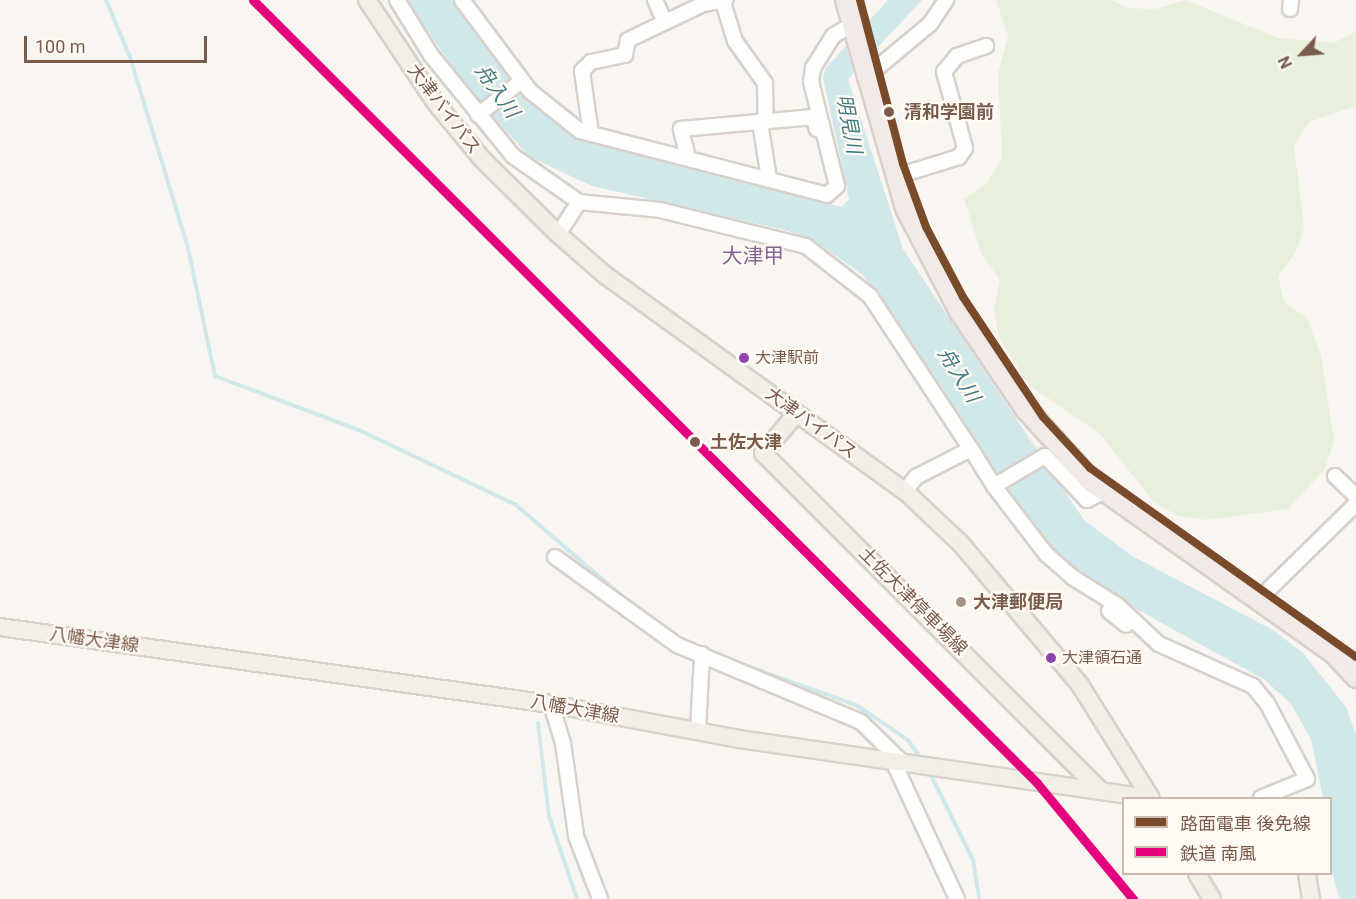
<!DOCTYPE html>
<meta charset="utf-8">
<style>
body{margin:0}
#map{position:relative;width:1356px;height:899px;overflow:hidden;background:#f9f5f0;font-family:Roboto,"Noto Sans JP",sans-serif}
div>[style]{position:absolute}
.green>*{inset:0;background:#e7f0db}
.water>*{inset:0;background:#d0e8ea}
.stream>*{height:4px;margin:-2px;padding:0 2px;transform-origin:2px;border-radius:2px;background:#d0e8ea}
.roads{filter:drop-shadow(2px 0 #d7d1cb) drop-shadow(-2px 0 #d7d1cb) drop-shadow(0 2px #d7d1cb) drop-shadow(0 -2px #d7d1cb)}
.minor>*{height:14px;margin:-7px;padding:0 7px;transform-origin:7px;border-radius:7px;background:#fefefd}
.major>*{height:16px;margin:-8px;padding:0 8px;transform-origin:8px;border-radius:8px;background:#f3eee8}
.highway>*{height:20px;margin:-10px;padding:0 10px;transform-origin:10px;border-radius:10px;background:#f2eae7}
.rail-1>*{height:9px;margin:-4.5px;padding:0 4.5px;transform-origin:4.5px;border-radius:4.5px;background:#e5007d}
.tram-1>*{height:8px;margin:-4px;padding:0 4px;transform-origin:4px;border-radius:4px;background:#7a4b2a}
.dots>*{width:16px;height:16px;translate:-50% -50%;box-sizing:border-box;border:3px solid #fffaf3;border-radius:50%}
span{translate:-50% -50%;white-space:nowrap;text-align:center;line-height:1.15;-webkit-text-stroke:4.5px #fffaf3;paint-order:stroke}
.bus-label{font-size:16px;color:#7a5c4d}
.left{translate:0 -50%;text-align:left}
.street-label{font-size:18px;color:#7a5c4d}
.stop-label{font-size:18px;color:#7a5c4d;font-weight:700}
.poi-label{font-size:18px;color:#7a5c4d;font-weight:700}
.water-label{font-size:20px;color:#437c86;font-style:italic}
.quarter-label{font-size:21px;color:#846695}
.legend{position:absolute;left:1122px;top:797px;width:210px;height:78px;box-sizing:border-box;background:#fffaf3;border:2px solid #cabbb1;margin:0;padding:8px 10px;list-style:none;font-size:18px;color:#7a5c4d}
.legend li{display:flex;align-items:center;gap:12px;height:30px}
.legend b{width:30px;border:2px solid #cabbb1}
.north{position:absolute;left:1272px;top:24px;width:60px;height:60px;-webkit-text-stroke:4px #fffaf3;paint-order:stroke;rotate:244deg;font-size:16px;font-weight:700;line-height:24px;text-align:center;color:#7a5c4d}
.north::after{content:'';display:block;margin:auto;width:21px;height:27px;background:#7a5c4d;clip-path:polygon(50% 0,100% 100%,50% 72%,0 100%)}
.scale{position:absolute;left:24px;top:36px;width:183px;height:27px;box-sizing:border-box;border:3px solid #7a5c4d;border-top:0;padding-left:8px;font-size:18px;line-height:21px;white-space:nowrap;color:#7a5c4d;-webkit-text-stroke:4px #fffaf3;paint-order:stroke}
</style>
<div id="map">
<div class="green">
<i style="clip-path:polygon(996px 0,1111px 0,1127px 8px,1155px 9px,1185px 0,1278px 38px,1334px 43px,1356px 31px,1356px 106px,1309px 122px,1294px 145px,1304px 228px,1295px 254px,1278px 276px,1284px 302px,1307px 318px,1321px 356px,1334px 441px,1325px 469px,1288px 509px,1207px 520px,1178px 516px,1154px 502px,1100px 434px,1029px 385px,999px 338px,994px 309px,1000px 280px,982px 255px,964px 199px,987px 183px,1002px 158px,998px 73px,1008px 36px)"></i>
</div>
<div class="water">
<i style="clip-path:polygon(406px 0,452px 0,530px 100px,577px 138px,842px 207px,849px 199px,823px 77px,826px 68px,888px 0,922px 0,848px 79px,903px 249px,1084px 520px,1132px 556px,1273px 630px,1303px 653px,1346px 707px,1356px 735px,1356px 899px,1340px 899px,1331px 870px,1330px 798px,1323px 798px,1311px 739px,1291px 704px,1265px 680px,1093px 585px,1060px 559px,1028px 521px,863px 275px,815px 241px,785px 230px,592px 186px,530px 157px,471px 93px)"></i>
</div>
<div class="stream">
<i style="left:106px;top:0;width:62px;rotate:67.2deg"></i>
<i style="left:130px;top:57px;width:200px;rotate:73.1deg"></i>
<i style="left:188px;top:248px;width:131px;rotate:78.1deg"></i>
<i style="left:215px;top:376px;width:154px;rotate:20.6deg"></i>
<i style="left:359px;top:430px;width:174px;rotate:25.5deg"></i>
<i style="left:516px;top:505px;width:152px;rotate:40.7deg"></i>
<i style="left:736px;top:662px;width:127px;rotate:19.7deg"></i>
<i style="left:856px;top:705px;width:63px;rotate:33.9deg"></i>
<i style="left:908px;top:740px;width:24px;rotate:55deg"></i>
<i style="left:538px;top:723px;width:94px;rotate:83.3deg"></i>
<i style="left:549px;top:816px;width:88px;rotate:71.4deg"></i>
<i style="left:929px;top:771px;width:99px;rotate:63.7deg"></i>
<i style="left:973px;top:860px;width:39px;rotate:81deg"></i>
</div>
<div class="roads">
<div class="minor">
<i style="left:397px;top:0;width:65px;rotate:58.3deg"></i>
<i style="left:431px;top:55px;width:130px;rotate:50.9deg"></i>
<i style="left:513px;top:156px;width:80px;rotate:34.9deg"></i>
<i style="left:579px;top:202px;width:38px;rotate:123deg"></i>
<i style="left:462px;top:0;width:114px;rotate:53.2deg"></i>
<i style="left:530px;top:91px;width:64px;rotate:38.7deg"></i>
<i style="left:580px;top:131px;width:255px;rotate:14.5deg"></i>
<i style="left:827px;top:195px;width:13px;rotate:-42deg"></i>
<i style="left:837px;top:186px;width:107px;rotate:-104deg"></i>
<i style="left:811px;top:82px;width:14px;rotate:-82deg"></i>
<i style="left:813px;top:68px;width:38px;rotate:-58deg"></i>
<i style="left:833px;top:36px;width:22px;rotate:-32deg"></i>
<i style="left:655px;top:0;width:24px;rotate:66deg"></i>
<i style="left:723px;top:2px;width:41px;rotate:72.9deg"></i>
<i style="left:735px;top:41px;width:52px;rotate:54.5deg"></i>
<i style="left:765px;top:83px;width:39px;rotate:89deg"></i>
<i style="left:1290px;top:9px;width:9px;rotate:-84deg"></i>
<i style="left:865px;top:78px;width:85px;rotate:-39.7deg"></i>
<i style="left:930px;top:24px;width:29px;rotate:-56deg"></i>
<i style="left:478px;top:115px;width:55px;rotate:-38.3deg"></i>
<i style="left:760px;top:122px;width:58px;rotate:81deg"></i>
<i style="left:591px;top:134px;width:64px;rotate:-98.1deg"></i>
<i style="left:582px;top:71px;width:13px;rotate:-45deg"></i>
<i style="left:591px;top:62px;width:35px;rotate:-12deg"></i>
<i style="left:625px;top:55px;width:15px;rotate:-79deg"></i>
<i style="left:628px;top:40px;width:83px;rotate:-25.6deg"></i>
<i style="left:703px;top:4px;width:23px;rotate:-10deg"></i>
<i style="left:688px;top:158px;width:30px;rotate:-104deg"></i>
<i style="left:681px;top:129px;width:133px;rotate:-5.2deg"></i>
<i style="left:813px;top:117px;width:13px;rotate:72deg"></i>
<i style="left:894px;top:177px;width:68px;rotate:-17.1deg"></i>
<i style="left:959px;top:157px;width:11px;rotate:-56deg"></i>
<i style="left:965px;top:148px;width:79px;rotate:-105.4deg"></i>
<i style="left:944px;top:72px;width:21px;rotate:-51deg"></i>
<i style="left:957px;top:56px;width:31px;rotate:-19deg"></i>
<i style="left:579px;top:202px;width:81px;rotate:5.6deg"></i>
<i style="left:660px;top:210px;width:150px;rotate:13.9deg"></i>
<i style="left:806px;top:246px;width:81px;rotate:38deg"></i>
<i style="left:870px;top:296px;width:183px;rotate:56.6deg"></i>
<i style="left:1335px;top:476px;width:29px;rotate:44deg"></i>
<i style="left:994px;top:486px;width:86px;rotate:52.6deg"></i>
<i style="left:1046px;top:554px;width:35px;rotate:41deg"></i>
<i style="left:1072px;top:577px;width:53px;rotate:31.9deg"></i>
<i style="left:1117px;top:605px;width:57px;rotate:42.9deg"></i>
<i style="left:1159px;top:644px;width:103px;rotate:24.1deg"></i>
<i style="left:1253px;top:686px;width:22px;rotate:51deg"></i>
<i style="left:1267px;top:703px;width:86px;rotate:62.2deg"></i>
<i style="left:1307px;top:779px;width:50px;rotate:157.6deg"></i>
<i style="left:905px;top:491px;width:18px;rotate:-52deg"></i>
<i style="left:916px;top:477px;width:62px;rotate:-27deg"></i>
<i style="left:971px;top:449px;width:44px;rotate:58.1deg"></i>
<i style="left:994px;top:486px;width:59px;rotate:-30.5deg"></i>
<i style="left:1045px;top:456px;width:61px;rotate:46.3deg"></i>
<i style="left:1087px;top:500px;width:19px;rotate:-25deg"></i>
<i style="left:555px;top:557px;width:150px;rotate:35.8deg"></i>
<i style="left:677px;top:645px;width:199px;rotate:22.7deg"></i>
<i style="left:861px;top:722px;width:57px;rotate:44.3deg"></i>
<i style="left:1259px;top:599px;width:136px;rotate:-44.4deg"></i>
<i style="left:1109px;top:611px;width:22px;rotate:39deg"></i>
<i style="left:551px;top:704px;width:41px;rotate:72.9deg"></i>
<i style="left:563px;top:743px;width:94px;rotate:82deg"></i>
<i style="left:576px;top:836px;width:67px;rotate:69.1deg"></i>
<i style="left:698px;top:731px;width:77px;rotate:-87deg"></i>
<i style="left:893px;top:761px;width:152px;rotate:65.1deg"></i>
</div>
<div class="major">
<i style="left:367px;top:0;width:123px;rotate:56.3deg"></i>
<i style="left:435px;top:102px;width:75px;rotate:50.4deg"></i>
<i style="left:483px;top:160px;width:105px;rotate:44.6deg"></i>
<i style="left:558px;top:234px;width:62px;rotate:41.1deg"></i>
<i style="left:605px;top:275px;width:370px;rotate:35.8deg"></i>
<i style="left:905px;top:491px;width:77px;rotate:43.4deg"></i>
<i style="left:961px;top:544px;width:185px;rotate:49.8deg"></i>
<i style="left:1080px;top:685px;width:133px;rotate:57.9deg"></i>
<i style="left:797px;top:413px;width:52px;rotate:130.4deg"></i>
<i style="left:763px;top:453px;width:475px;rotate:45deg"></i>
<i style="left:0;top:627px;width:556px;rotate:7.96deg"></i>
<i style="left:551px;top:704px;width:191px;rotate:10.5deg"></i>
<i style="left:739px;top:739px;width:414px;rotate:8.2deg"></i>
<i style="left:1197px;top:874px;width:29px;rotate:59deg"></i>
<i style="left:1307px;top:874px;width:25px;rotate:81deg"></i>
</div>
<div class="highway">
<i style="left:846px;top:0;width:216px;rotate:73.9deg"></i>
<i style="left:906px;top:208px;width:119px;rotate:62.4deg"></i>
<i style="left:961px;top:313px;width:116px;rotate:55.9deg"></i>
<i style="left:1026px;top:409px;width:97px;rotate:47.9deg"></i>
<i style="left:1091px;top:481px;width:298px;rotate:35.3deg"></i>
<i style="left:1334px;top:653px;width:33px;rotate:47deg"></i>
</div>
</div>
<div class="rail-1">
<i style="left:253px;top:0;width:1108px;rotate:44.96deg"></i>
<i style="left:1037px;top:783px;width:151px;rotate:50.4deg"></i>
</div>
<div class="tram-1">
<i style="left:860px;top:0;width:170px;rotate:75.3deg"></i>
<i style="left:903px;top:164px;width:67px;rotate:69.9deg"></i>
<i style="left:926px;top:227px;width:79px;rotate:62.1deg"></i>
<i style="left:963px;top:297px;width:144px;rotate:56.3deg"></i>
<i style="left:1043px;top:417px;width:69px;rotate:47.3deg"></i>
<i style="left:1090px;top:468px;width:326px;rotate:35.4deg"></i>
</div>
<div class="dots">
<i style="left:889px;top:112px;background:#7a5c4d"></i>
<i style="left:744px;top:358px;background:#8e44ad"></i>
<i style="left:695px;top:442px;background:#7a5c4d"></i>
<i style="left:961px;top:602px;background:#a69286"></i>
<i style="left:1051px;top:658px;background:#8e44ad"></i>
</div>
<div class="bus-label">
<span class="left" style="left:755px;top:358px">大津駅前</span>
<span class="left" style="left:1062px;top:658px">大津領石通</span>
</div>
<div class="street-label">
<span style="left:444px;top:109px;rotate:53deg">大津バイパス</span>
<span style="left:811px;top:423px;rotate:36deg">大津バイパス</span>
<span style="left:913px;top:601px;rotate:45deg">土佐大津停車場線</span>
<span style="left:94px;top:640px;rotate:8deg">八幡大津線</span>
<span style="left:575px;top:709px;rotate:10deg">八幡大津線</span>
</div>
<div class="stop-label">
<span class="left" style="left:904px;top:112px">清和学園前</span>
<span class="left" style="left:710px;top:442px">土佐大津</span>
</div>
<div class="poi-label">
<span class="left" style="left:973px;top:602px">大津郵便局</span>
</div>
<div class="water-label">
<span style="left:497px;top:91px;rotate:55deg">舟入川</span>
<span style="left:849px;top:124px;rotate:79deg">明見川</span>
<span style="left:959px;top:375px;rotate:58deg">舟入川</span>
</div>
<div class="quarter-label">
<span style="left:753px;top:256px">大津甲</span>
</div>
<ul class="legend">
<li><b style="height:8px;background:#7a4b2a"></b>路面電車 後免線</li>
<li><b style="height:8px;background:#e5007d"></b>鉄道 南風</li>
</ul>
<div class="north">N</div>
<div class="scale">100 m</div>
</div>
